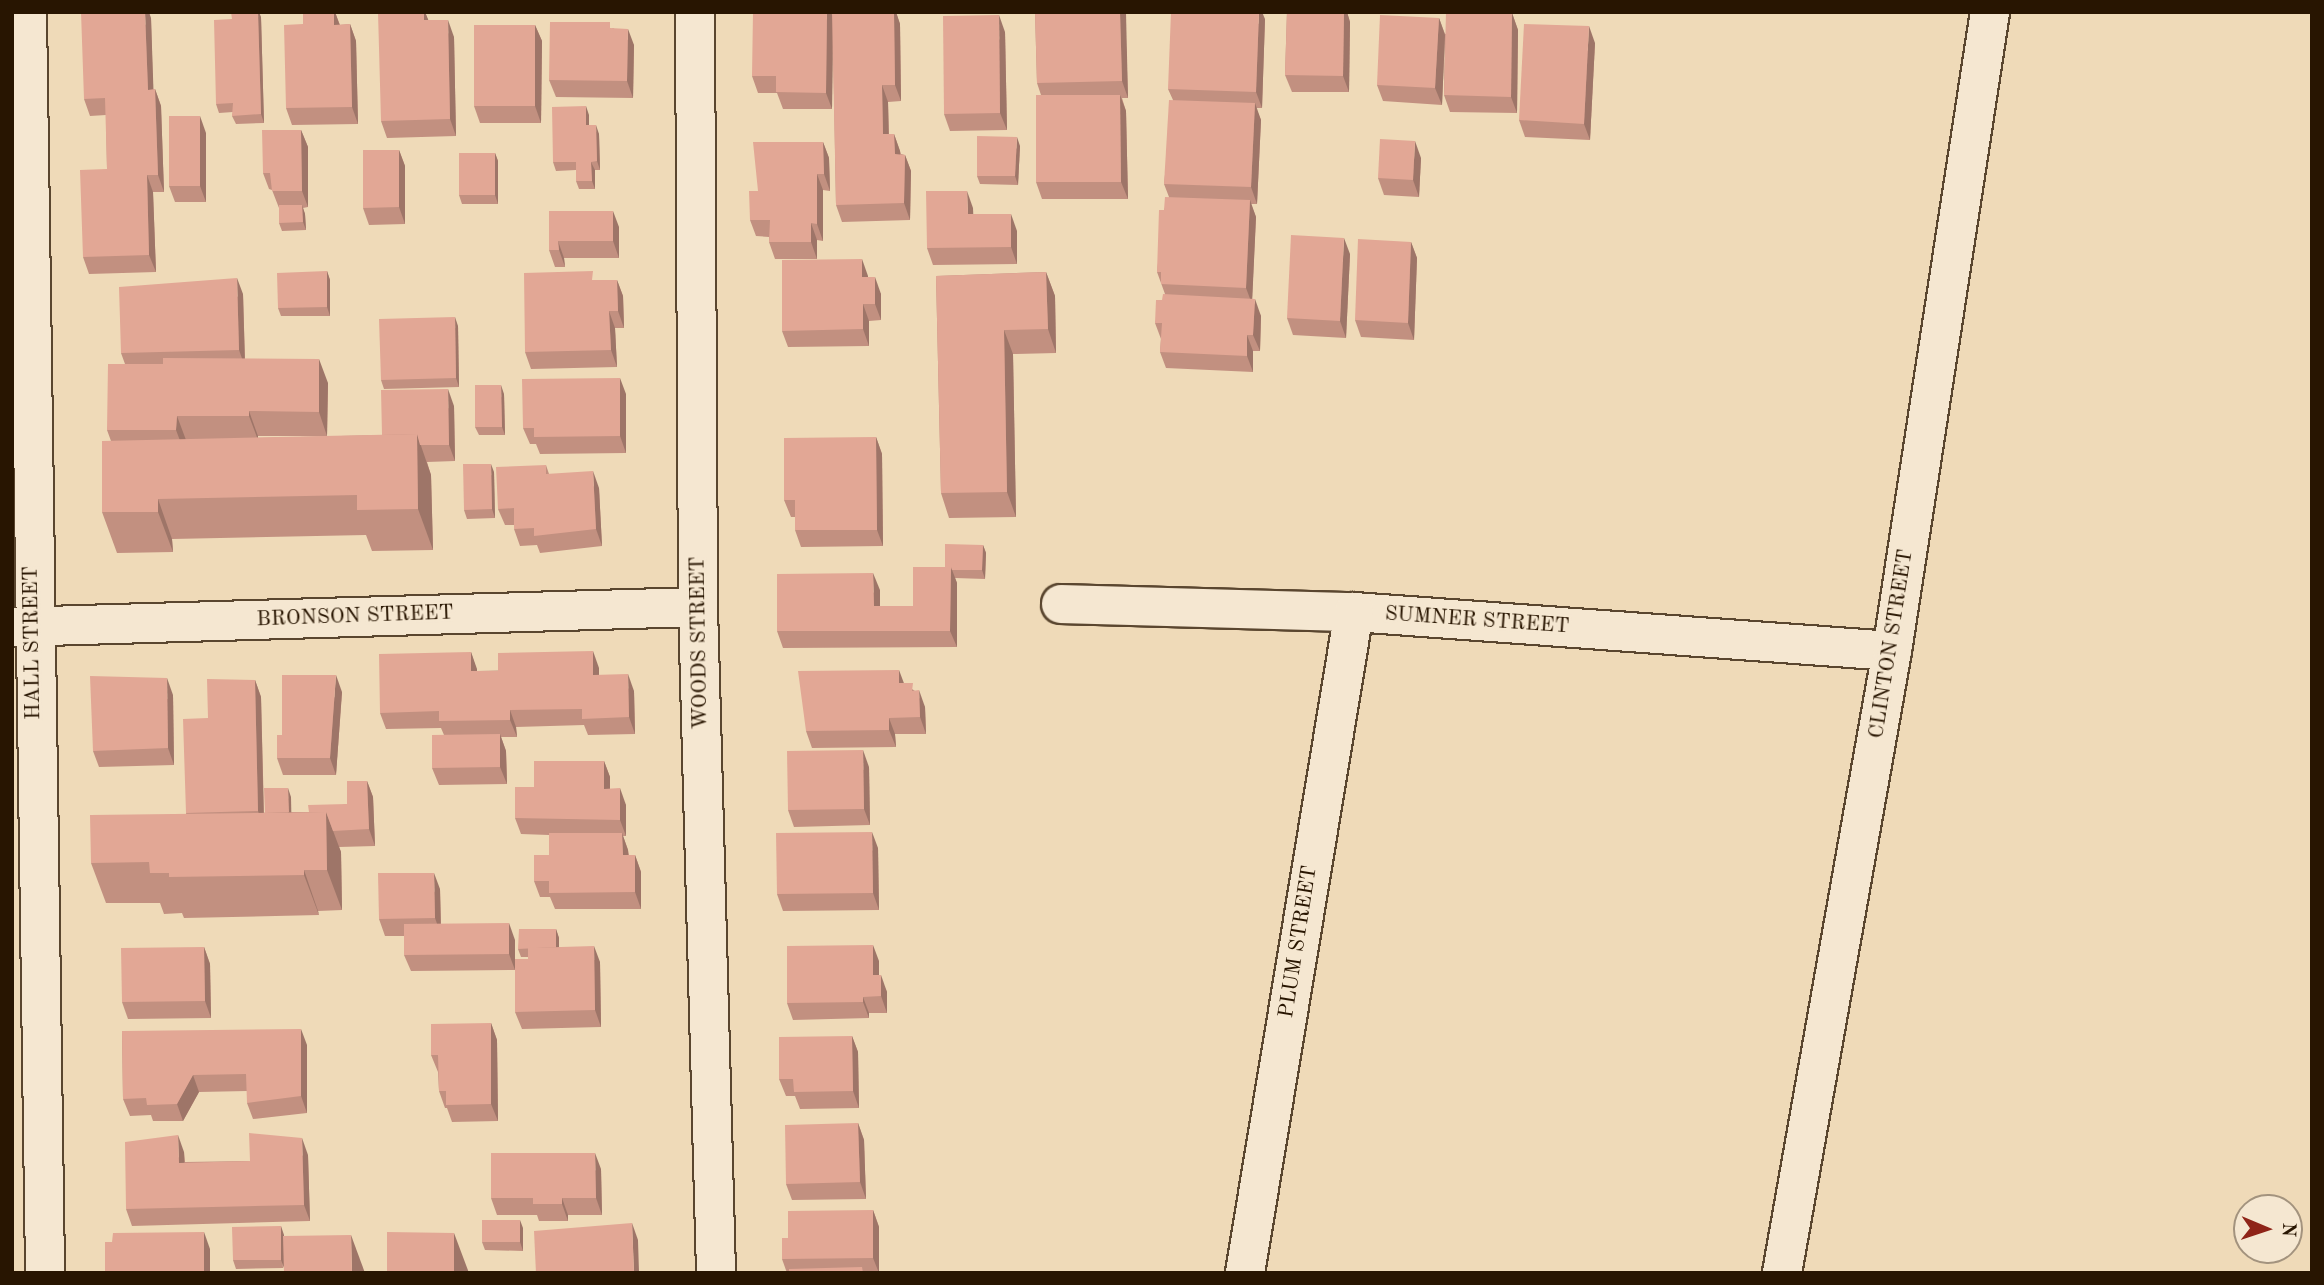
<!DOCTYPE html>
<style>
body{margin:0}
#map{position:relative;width:2324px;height:1285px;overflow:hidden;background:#efdab8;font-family:"Old Standard TT",serif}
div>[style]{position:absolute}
.roads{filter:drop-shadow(2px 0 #5a462f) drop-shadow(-2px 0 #5a462f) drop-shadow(0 2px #5a462f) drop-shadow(0 -2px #5a462f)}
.minor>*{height:38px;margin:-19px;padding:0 19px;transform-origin:19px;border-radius:19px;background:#f5e7d1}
.wall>*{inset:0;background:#c29080}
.shaded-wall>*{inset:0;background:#9e7568}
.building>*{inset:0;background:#e2a795}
span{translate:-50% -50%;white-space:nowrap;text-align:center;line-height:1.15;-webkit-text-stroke:5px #f5e7d1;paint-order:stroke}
.street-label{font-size:21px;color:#281501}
.frame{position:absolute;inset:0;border:14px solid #281501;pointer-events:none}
.north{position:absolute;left:2233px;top:1194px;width:70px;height:70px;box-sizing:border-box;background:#f5e7d1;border:2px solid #a3937e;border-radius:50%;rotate:92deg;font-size:19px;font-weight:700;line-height:28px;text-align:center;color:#281501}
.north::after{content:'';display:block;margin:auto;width:24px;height:32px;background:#8f2418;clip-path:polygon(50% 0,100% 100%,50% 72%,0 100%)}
</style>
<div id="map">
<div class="roads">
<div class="minor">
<i style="left:27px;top:12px;width:1261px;rotate:89.18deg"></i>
<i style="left:695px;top:12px;width:595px;rotate:89.71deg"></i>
<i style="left:698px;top:607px;width:666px;rotate:88.45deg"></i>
<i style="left:1061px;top:604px;width:293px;rotate:1.6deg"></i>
<i style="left:1354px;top:612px;width:539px;rotate:4.15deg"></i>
<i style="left:12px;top:627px;width:686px;rotate:-1.67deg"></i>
<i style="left:1245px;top:1273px;width:670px;rotate:-80.64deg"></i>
<i style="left:1782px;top:1273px;width:632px;rotate:-79.97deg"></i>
<i style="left:1892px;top:651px;width:646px;rotate:-81.28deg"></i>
</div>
</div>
<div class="wall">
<i style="clip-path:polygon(303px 12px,335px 12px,340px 25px,350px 24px,356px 41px,358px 124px,292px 125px,286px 108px,303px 24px)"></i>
<i style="clip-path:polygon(425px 12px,428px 20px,454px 37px,456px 136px,387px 138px,381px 121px)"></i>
<i style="clip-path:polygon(832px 12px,896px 12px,900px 24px,901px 101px,888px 102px,889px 134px,894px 134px,900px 151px,901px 154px,905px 155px,911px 171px,910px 220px,842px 222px,836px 205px,833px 42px,832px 109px,783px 109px,777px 93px,758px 93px,752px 76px,832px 15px)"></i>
<i style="clip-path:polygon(1035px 12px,1125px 12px,1128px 98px,1122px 98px,1126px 111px,1128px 199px,1042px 199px,1036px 182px,1041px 95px,1037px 83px)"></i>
<i style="clip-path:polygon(1287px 12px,1347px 12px,1350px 22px,1349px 92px,1292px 92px,1285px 75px)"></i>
<i style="clip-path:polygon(1512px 13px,1518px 30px,1517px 113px,1450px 112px,1444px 95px,1445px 36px,1442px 105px,1383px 101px,1377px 85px,1439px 18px,1445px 34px)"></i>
<i style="clip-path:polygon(261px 17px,264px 123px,236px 124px,232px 116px,233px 112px,219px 113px,216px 104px,232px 19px)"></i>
<i style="clip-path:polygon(151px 18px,153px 89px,155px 89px,161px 106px,164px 192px,153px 192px,156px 272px,89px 274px,83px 257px,107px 169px,106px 115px,90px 116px,84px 99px)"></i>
<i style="clip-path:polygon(1265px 19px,1262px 108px,1256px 108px,1261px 120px,1257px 204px,1251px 204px,1256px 217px,1252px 299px,1261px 316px,1260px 351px,1253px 351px,1253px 372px,1166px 368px,1160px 352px,1161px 339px,1155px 323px,1165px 294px,1157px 272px,1164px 210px,1169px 197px,1164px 184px,1173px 100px,1168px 89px)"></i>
<i style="clip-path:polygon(535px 25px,542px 41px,541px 123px,480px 123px,474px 106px)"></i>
<i style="clip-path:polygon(613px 28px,634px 45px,633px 98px,556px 97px,549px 80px)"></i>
<i style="clip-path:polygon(1005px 32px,1007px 130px,950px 131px,944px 114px)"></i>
<i style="clip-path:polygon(1595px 43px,1590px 140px,1525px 137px,1519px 120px)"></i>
<i style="clip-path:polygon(589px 115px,589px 125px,599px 134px,600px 170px,595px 170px,595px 189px,579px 189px,576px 181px,576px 170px,556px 171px,553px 162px)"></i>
<i style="clip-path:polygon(301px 130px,308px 147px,308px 207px,303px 208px,305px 214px,306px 230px,282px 231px,279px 223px,279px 208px,272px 190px,269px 189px,263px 173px)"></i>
<i style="clip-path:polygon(206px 133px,206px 202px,175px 202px,169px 186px)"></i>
<i style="clip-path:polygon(823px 142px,829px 158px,830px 191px,823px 190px,823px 241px,817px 240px,817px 259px,775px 259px,769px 242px,769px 237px,756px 236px,750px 220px,758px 191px)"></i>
<i style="clip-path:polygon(1020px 146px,1018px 185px,980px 184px,977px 176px)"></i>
<i style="clip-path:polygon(399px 150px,405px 166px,405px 224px,369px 225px,363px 208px)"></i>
<i style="clip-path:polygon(495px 153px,498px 161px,498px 204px,462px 204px,459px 195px)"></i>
<i style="clip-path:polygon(1421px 158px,1419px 197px,1384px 195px,1378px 178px)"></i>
<i style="clip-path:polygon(973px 208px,973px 214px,1017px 231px,1017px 264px,933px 265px,927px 248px)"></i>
<i style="clip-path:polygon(549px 211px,619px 227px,619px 258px,564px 258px,565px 267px,555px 267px,549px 250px)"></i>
<i style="clip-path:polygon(1411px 242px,1417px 258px,1414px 340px,1361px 337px,1355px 320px)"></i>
<i style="clip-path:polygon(1350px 254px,1346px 338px,1293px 335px,1287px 318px)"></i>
<i style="clip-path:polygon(327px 271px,330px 280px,330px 316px,281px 316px,278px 308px)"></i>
<i style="clip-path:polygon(1046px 272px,1055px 296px,1056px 353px,1013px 354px,1016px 517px,949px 518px,941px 493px,936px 276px)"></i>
<i style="clip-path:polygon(868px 277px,881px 294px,881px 320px,869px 321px,869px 346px,788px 347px,782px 331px)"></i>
<i style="clip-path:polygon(596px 280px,617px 280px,623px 296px,624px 328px,615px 328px,617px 367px,531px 369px,525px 352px)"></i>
<i style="clip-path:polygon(243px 294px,245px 359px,328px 383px,327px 436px,258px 436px,258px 438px,382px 435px,454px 406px,455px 461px,427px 462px,431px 475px,433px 550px,372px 551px,366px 535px,172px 539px,173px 552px,117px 553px,102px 512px,111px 441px,107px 430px,125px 364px,121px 353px)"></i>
<i style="clip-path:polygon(458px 326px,459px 387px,384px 389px,381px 380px)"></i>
<i style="clip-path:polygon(504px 394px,505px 435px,479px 435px,475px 427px)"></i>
<i style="clip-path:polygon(626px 394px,626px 453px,540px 454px,536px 444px,530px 444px,523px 428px)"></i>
<i style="clip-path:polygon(876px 437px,882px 454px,883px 546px,801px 547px,795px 530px,795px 517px,791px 517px,784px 500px)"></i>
<i style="clip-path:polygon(546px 465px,549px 474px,599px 488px,602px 546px,540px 553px,537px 545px,520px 546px,514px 529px,514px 525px,505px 525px,498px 509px)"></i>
<i style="clip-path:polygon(494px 472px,495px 518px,467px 519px,464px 510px)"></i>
<i style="clip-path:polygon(983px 545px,986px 553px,985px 579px,955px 578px,957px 583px,957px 647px,783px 648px,777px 631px,880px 590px,880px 606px,913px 606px,945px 567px)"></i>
<i style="clip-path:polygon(471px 652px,477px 671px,599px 668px,599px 675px,634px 691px,635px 734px,588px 735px,584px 725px,516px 727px,517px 737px,501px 737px,506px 751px,507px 784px,439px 785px,432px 768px,444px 735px,441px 728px,386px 729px,380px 713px)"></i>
<i style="clip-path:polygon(255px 680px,261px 697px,264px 813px,291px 797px,291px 812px,309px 812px,347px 804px,367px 781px,373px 797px,375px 846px,339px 847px,341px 852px,342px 910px,318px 911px,319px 915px,184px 918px,182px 913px,164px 914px,160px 903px,106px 903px,91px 863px,186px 814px,208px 718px)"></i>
<i style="clip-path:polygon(903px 683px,915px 691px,925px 707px,926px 734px,895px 734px,896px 747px,812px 748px,806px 731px)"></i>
<i style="clip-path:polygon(342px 692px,336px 775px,283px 775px,277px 758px,282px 735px)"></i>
<i style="clip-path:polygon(173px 695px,174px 765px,99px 767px,93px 751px)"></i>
<i style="clip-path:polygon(604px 761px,610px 777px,610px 789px,626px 805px,626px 836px,623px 836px,628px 850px,629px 855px,635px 855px,641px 872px,641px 909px,555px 909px,550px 897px,540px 897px,534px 881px,549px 855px,549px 835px,521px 834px,515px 818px,534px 787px)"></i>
<i style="clip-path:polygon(869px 767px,870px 825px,794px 827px,788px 810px)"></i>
<i style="clip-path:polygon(878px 848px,879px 910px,783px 911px,777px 894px)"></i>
<i style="clip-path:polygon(440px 889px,441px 924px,515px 940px,515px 959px,528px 959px,528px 957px,521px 957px,518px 949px,556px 929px,559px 938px,559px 947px,600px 962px,601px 1027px,522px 1029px,515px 1012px,515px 970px,411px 971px,404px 955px,404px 936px,385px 936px,379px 919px)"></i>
<i style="clip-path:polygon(204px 947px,210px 964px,211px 1018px,128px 1019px,122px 1002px)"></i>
<i style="clip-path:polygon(879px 961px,879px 975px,887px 992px,887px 1013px,869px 1013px,869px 1018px,793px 1020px,787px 1003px)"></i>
<i style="clip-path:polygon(491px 1023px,497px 1040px,498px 1121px,452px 1122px,447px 1108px,445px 1108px,439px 1091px,438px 1072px,431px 1055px)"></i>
<i style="clip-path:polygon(122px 1031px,307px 1045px,307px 1113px,253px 1119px,247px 1103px,247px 1091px,199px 1092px,183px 1121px,153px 1121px,151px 1115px,130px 1116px,123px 1099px)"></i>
<i style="clip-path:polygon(852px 1036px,858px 1052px,859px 1108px,800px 1109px,795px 1096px,786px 1096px,779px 1079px)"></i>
<i style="clip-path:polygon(858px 1123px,864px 1140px,866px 1199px,792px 1200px,786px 1184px)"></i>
<i style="clip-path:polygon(184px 1152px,185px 1162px,250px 1161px,308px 1155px,310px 1221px,132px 1226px,126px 1209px)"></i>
<i style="clip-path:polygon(601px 1169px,602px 1215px,568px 1215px,568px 1221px,539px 1221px,537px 1215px,497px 1215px,491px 1198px)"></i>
<i style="clip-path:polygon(873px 1210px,879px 1227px,879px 1273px,787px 1273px,782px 1259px,788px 1238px)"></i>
<i style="clip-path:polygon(281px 1226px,283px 1268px,236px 1269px,233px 1260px)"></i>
<i style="clip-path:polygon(523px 1228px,523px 1251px,485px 1250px,482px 1242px)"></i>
</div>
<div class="shaded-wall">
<i style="clip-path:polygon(145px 12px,149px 12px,151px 18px,154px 106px,148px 90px)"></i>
<i style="clip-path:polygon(258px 12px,259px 12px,261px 17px,264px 123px,261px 114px)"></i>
<i style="clip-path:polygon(334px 12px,335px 12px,340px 26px,334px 25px)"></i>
<i style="clip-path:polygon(424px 12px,425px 12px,430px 24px,424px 20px)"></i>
<i style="clip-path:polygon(827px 12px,831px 12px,833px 17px,832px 109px,826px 93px)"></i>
<i style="clip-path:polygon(894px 12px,896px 12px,900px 24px,901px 101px,895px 85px)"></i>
<i style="clip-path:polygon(1120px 12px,1125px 12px,1126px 13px,1128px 98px,1122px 81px)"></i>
<i style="clip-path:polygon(1259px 12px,1262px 12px,1265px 19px,1262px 108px,1256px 92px)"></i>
<i style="clip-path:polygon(1344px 12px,1347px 12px,1350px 22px,1349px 92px,1343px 76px)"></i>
<i style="clip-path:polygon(1512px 13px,1518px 30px,1517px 113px,1511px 97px)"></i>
<i style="clip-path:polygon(999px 15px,1005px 32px,1007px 130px,1000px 113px)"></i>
<i style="clip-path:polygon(1439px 18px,1445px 35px,1442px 105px,1435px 88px)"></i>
<i style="clip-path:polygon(448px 20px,454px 37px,456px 136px,450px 119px)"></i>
<i style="clip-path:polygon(350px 24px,356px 41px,358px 124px,352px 107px)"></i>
<i style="clip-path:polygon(535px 25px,542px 41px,541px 123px,535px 106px)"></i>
<i style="clip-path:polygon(1589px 26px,1595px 43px,1590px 140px,1584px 124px)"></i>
<i style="clip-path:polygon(628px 29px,634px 45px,633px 98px,627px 81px)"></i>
<i style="clip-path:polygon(882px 85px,888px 102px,889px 151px,883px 134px)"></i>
<i style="clip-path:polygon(155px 89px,161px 106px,164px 192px,158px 175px)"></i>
<i style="clip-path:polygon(1120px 95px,1126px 111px,1128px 199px,1121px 182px)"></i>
<i style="clip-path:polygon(1255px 103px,1261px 120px,1257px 204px,1251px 187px)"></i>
<i style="clip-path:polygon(586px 106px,589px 115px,589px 134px,586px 125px)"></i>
<i style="clip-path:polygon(200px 116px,206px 133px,206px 202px,200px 186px)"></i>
<i style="clip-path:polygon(596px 125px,599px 134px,600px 170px,597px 161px)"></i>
<i style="clip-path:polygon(301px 130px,308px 147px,308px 207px,302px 191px)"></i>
<i style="clip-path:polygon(894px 134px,900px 151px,901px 171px,895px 154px)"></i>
<i style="clip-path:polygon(1017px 137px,1020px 146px,1018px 185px,1015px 176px)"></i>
<i style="clip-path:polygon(1415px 141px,1421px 158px,1419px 197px,1413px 180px)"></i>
<i style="clip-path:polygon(823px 142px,829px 158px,830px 191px,824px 174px)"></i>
<i style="clip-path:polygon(399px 150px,405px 166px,405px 224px,399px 207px)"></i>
<i style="clip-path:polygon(495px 153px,498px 161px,498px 204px,495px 195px)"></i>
<i style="clip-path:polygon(905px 155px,911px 171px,910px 220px,904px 203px)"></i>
<i style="clip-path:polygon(591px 162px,595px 170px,595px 189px,592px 181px)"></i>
<i style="clip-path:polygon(817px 174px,823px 190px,823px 241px,817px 224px)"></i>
<i style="clip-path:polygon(147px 175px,153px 192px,156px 272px,149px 255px)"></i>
<i style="clip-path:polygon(967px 191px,973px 208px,974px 231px,968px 214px)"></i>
<i style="clip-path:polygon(1250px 200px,1256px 217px,1252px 304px,1246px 288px)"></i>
<i style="clip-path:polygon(302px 205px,305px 214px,306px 230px,303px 222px)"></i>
<i style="clip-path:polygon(613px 211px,619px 227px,619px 258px,613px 241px)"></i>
<i style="clip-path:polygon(1011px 214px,1017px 231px,1017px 264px,1011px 247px)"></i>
<i style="clip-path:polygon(811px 223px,817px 240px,817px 259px,811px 242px)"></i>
<i style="clip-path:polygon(1344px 238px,1350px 254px,1346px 338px,1340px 321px)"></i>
<i style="clip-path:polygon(558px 241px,564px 258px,565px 267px,559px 250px)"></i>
<i style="clip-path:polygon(1411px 242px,1417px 258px,1414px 340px,1408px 323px)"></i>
<i style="clip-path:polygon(862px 259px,868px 276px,868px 293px,862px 277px)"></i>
<i style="clip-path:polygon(327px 271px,330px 280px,330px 316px,327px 307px)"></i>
<i style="clip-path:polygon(1046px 272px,1055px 296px,1056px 353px,1048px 329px)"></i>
<i style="clip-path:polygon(875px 277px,881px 294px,881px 320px,875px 304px)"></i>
<i style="clip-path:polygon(237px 278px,243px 294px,245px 367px,239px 350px)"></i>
<i style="clip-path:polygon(617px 280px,623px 296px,624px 328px,618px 311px)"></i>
<i style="clip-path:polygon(1255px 299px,1261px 316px,1260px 351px,1253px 335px)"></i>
<i style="clip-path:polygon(863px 304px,869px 321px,869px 346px,863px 329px)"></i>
<i style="clip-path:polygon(609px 311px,615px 328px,617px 367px,611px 350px)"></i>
<i style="clip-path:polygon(455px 317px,458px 326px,459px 387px,456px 378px)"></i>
<i style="clip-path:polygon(1004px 330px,1013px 354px,1016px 517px,1007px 492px)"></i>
<i style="clip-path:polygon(1247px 335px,1253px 351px,1253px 372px,1247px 356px)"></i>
<i style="clip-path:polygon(319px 359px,328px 383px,327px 436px,319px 412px)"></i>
<i style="clip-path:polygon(620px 378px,626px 394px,626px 453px,620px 436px)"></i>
<i style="clip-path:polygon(501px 385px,504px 394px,505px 435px,502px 427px)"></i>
<i style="clip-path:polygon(448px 389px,454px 406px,455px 461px,449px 445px)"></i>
<i style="clip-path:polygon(249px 411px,258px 436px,258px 440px,249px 416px)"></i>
<i style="clip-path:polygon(177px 416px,186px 440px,185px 454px,176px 430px)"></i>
<i style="clip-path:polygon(417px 434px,431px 475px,433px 550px,418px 509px)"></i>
<i style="clip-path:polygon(876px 437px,882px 454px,883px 546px,877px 530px)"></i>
<i style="clip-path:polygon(491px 464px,494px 472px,495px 518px,492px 509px)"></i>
<i style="clip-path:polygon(593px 471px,599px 488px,602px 546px,596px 529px)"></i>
<i style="clip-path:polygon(158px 499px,172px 539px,173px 552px,158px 512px)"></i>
<i style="clip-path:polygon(983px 545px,986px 553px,985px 579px,982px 570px)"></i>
<i style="clip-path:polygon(951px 567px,957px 583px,957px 647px,950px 631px)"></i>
<i style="clip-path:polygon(873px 573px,880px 590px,880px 623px,874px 606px)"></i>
<i style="clip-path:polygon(593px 651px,599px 668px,599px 692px,593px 675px)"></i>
<i style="clip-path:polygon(471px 652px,477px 669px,477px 688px,471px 671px)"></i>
<i style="clip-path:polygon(899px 670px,905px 686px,899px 683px)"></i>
<i style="clip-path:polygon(628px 674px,634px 691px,635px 734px,629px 717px)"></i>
<i style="clip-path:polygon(336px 675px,342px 692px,336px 775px,330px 758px)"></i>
<i style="clip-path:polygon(167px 678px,173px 695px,174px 765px,168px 748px)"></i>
<i style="clip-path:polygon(255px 680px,261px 697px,264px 828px,258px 811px)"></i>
<i style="clip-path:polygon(919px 690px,925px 707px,926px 734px,920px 717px)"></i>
<i style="clip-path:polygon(510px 710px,516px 727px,517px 737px,510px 720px)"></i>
<i style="clip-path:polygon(889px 718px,895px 734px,896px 747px,889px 730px)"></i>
<i style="clip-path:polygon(500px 734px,506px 751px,507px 784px,500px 767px)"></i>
<i style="clip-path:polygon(863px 750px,869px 767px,870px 825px,864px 809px)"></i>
<i style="clip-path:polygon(604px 761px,610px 777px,610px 806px,604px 789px)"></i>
<i style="clip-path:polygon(367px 781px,373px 797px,375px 846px,369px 829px)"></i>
<i style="clip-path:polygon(288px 788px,291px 797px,292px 846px,289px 838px)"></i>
<i style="clip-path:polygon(620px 788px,626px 805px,626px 836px,620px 820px)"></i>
<i style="clip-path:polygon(326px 812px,341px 852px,342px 910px,327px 870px)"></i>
<i style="clip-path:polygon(872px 832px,878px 848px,879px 910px,873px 893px)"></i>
<i style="clip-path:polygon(622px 833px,628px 850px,629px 872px,623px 855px)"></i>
<i style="clip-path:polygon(635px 855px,641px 872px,641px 909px,635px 892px)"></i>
<i style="clip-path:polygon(304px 870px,318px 911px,319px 915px,304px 875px)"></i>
<i style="clip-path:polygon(434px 873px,440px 889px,441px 935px,435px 918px)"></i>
<i style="clip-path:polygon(509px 923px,515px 940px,515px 970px,509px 954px)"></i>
<i style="clip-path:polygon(556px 929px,559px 938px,559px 957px,556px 949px)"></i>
<i style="clip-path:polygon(873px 945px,879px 961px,879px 992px,873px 975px)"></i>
<i style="clip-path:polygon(594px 946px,600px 962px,601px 1027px,595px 1010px)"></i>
<i style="clip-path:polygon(204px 947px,210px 964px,211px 1018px,205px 1001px)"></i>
<i style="clip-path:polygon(881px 975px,887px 992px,887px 1013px,881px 996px)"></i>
<i style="clip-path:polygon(863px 997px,869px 1013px,869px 1018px,863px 1002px)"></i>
<i style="clip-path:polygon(491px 1023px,497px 1040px,498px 1121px,491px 1104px)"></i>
<i style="clip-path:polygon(301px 1029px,307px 1045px,307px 1113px,301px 1096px)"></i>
<i style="clip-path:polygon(852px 1036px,858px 1052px,859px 1108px,853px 1091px)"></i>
<i style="clip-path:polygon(193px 1075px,199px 1092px,183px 1121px,177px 1104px)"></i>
<i style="clip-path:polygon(858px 1123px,864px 1140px,866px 1199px,860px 1182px)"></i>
<i style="clip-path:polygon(178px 1135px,184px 1152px,185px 1179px,179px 1163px)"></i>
<i style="clip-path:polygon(302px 1138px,308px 1155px,310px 1221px,304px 1205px)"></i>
<i style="clip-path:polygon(595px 1153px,601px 1169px,602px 1215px,596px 1198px)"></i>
<i style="clip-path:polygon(562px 1198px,568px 1215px,568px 1221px,562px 1204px)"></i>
<i style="clip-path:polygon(873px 1210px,879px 1227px,879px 1273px,873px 1258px)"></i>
<i style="clip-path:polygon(520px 1220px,523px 1228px,523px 1251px,520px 1242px)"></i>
<i style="clip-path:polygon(632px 1223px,638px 1240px,639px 1273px,634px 1273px)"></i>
<i style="clip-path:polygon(281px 1226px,284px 1235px,284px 1268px,281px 1260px)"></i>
<i style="clip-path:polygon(204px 1232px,210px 1249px,210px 1273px,204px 1273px)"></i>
<i style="clip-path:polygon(454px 1233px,469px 1273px,454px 1273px)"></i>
<i style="clip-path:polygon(351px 1235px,365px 1273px,352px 1273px)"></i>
</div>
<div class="building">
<i style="clip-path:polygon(81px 12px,145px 12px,148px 90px,155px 89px,158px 175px,147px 175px,149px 255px,83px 257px,80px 170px,107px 169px,105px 98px,84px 99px)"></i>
<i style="clip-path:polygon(231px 12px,258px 12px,261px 114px,232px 116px,233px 103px,216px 104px,214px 20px,232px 19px)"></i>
<i style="clip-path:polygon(303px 12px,334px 12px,334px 25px,350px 24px,352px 107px,286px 108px,284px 25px,303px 24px)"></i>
<i style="clip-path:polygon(378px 12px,424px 12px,424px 20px,448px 20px,450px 119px,381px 121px)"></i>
<i style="clip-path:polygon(753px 12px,827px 12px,826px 93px,776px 92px,776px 76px,752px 76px)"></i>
<i style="clip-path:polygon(832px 12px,894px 12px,895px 85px,882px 85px,883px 134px,894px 134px,895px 154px,905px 155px,904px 203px,836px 205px)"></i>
<i style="clip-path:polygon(1035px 12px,1120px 12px,1122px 81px,1037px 83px)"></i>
<i style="clip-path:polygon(1171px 12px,1259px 12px,1256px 92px,1168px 89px)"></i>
<i style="clip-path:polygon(1287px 12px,1344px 12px,1343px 76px,1285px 75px)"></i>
<i style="clip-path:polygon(1446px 12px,1512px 13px,1511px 97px,1444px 95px)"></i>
<i style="clip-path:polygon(999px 15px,1000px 113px,944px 114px,943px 16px)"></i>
<i style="clip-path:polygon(1380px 15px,1439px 18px,1435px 88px,1377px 85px)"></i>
<i style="clip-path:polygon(550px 22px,610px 22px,610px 28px,628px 29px,627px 81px,549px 80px)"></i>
<i style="clip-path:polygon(1524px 24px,1589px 26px,1584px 124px,1519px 120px)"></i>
<i style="clip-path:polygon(474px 25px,535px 25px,535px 106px,474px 106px)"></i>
<i style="clip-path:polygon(1036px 95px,1120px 95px,1121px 182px,1036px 182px)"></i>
<i style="clip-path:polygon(1169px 100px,1255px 103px,1251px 187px,1164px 184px)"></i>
<i style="clip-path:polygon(586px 106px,586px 125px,596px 125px,597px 161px,591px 162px,592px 181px,576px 181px,576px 162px,553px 162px,552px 107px)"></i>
<i style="clip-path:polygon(169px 116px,200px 116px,200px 186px,169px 186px)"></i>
<i style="clip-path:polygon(262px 130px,301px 130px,302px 191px,272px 191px,270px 173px,263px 173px)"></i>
<i style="clip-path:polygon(977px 136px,1017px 137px,1015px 176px,977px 176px)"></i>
<i style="clip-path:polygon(1380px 139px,1415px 141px,1413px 180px,1378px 178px)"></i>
<i style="clip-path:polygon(753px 142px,823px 142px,824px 174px,817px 174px,817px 224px,811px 223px,811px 242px,769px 242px,770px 220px,750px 220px,749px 191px,758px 191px)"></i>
<i style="clip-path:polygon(363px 150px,399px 150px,399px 207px,363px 208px)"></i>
<i style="clip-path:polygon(459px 153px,495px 153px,495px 195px,459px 195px)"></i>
<i style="clip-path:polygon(926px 191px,967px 191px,968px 214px,1011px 214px,1011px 247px,927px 248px)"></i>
<i style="clip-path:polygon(1165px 197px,1250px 200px,1246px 288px,1161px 284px,1161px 272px,1157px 272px,1159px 210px,1164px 210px)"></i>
<i style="clip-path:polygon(279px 205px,302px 205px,303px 222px,279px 223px)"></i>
<i style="clip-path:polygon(549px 211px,613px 211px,613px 241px,558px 241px,559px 250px,549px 250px)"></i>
<i style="clip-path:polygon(1291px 235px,1344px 238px,1340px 321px,1287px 318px)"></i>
<i style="clip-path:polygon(1358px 239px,1411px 242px,1408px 323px,1355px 320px)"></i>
<i style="clip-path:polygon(862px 259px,862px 277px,875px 277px,875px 304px,863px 304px,863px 329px,782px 331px,782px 260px)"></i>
<i style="clip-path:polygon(327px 271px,327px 307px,278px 308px,277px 273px)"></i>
<i style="clip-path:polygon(593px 271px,592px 280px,617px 280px,618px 311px,609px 311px,611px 350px,525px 352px,524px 273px)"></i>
<i style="clip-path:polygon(1046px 272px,1048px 329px,1004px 330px,1007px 492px,941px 493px,936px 276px)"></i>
<i style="clip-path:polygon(237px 278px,239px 350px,121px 353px,119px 287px)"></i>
<i style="clip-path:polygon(1163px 294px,1255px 299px,1253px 335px,1247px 335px,1247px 356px,1160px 352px,1162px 323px,1155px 323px,1156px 300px,1162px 300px)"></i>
<i style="clip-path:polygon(455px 317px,456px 378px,381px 380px,379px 319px)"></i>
<i style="clip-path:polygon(163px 358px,319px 359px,319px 412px,249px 411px,249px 416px,177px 416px,176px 430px,107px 430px,108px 364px,163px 364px)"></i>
<i style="clip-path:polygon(620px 378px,620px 436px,534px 437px,534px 428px,523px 428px,522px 379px)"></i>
<i style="clip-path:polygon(475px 385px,501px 385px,502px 427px,475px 427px)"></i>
<i style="clip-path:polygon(448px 389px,449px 445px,420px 445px,417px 434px,382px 435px,381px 390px)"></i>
<i style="clip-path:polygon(417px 434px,418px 509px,357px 510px,357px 495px,158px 499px,158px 512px,102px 512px,102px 441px)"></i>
<i style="clip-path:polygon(876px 437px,877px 530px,795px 530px,795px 500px,784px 500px,784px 438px)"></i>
<i style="clip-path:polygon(463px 464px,491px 464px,492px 509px,464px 510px)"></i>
<i style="clip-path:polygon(546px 465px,546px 474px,593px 471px,596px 529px,534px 536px,534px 528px,514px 529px,514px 508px,498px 509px,496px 467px)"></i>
<i style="clip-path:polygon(945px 544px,983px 545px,982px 570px,952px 570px,951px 567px,945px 567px)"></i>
<i style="clip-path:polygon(913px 567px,951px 567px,950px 631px,777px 631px,777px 574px,873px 573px,874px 606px,913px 606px)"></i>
<i style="clip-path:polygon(593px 651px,593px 675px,628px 674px,629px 717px,582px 719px,582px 709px,510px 710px,510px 720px,439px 721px,439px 711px,380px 713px,379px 654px,471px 652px,471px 671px,498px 671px,498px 653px)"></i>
<i style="clip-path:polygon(899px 670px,899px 683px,913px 683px,912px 691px,919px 690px,920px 717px,889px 718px,889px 730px,806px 731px,798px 671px)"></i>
<i style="clip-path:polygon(282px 675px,336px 675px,330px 758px,277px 758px,277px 735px,282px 735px)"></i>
<i style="clip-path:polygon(90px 676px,167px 678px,168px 748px,93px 751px)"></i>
<i style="clip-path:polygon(207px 679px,255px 680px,258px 811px,186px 813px,183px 719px,208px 718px)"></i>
<i style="clip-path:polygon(500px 734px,500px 767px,432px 768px,432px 735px)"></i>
<i style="clip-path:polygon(863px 750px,864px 809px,788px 810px,787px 751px)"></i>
<i style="clip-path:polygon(534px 761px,604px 761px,604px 789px,620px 788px,620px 820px,515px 818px,515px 787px,534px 787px)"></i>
<i style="clip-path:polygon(347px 781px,367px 781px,369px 829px,333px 831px,326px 812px,309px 812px,308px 805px,347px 804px)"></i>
<i style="clip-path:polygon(264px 788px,288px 788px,289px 812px,265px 813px)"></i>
<i style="clip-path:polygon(326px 812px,327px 870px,304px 870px,304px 875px,169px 877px,169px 873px,150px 873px,149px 862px,91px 863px,90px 815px)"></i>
<i style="clip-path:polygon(872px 832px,873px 893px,777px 894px,776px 833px)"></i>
<i style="clip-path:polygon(549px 833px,622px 833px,623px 855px,635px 855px,635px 892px,549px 893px,549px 881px,534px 881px,534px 855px,549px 855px)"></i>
<i style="clip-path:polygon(378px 873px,434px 873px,435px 918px,379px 919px)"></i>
<i style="clip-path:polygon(509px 923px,509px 954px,404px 955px,404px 924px)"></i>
<i style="clip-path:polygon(519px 929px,556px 929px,556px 947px,518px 949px)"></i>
<i style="clip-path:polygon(873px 945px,873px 975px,881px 975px,881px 996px,863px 997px,863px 1002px,787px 1003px,787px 946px)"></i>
<i style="clip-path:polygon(594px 946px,595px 1010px,515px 1012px,515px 959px,528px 959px,528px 948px)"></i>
<i style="clip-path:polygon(204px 947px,205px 1001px,122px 1002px,121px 948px)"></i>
<i style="clip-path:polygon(491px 1023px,491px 1104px,446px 1105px,446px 1091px,439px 1091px,438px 1055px,431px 1055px,431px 1024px)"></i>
<i style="clip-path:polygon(301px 1029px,301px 1096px,247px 1103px,246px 1074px,193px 1075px,177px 1104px,147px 1105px,146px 1098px,123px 1099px,122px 1031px)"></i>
<i style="clip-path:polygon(852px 1036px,853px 1091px,794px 1092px,793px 1079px,779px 1079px,779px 1037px)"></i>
<i style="clip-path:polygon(858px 1123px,860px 1182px,786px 1184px,785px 1125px)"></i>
<i style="clip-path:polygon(249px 1133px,302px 1138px,304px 1205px,126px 1209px,125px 1142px,178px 1135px,179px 1163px,250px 1161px)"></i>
<i style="clip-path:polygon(491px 1153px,595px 1153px,596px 1198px,562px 1198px,562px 1204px,533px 1204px,533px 1198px,491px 1198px)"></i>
<i style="clip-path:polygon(873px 1210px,873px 1258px,782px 1259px,782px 1238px,788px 1238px,788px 1211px)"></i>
<i style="clip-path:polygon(482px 1220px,520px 1220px,520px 1242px,482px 1242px)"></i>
<i style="clip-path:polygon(632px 1223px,634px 1273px,536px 1273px,534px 1231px)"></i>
<i style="clip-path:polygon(281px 1226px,281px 1260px,233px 1260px,232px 1227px)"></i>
<i style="clip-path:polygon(204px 1232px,204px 1273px,105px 1273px,105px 1242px,112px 1242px,113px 1233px)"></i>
<i style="clip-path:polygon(387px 1232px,454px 1233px,454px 1273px,387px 1273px)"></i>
<i style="clip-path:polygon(351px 1235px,352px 1273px,284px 1273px,283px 1236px)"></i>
<i style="clip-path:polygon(862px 1267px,863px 1273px,789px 1273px,789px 1269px)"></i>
</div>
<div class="street-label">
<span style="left:355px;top:617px;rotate:-2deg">BRONSON STREET</span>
<span style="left:1477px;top:621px;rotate:4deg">SUMNER STREET</span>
<span style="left:33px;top:643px;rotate:-91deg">HALL STREET</span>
<span style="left:700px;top:643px;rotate:-91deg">WOODS STREET</span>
<span style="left:1892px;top:644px;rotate:-81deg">CLINTON STREET</span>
<span style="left:1299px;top:942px;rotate:-81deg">PLUM STREET</span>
</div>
<div class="frame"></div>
<div class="north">N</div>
</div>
